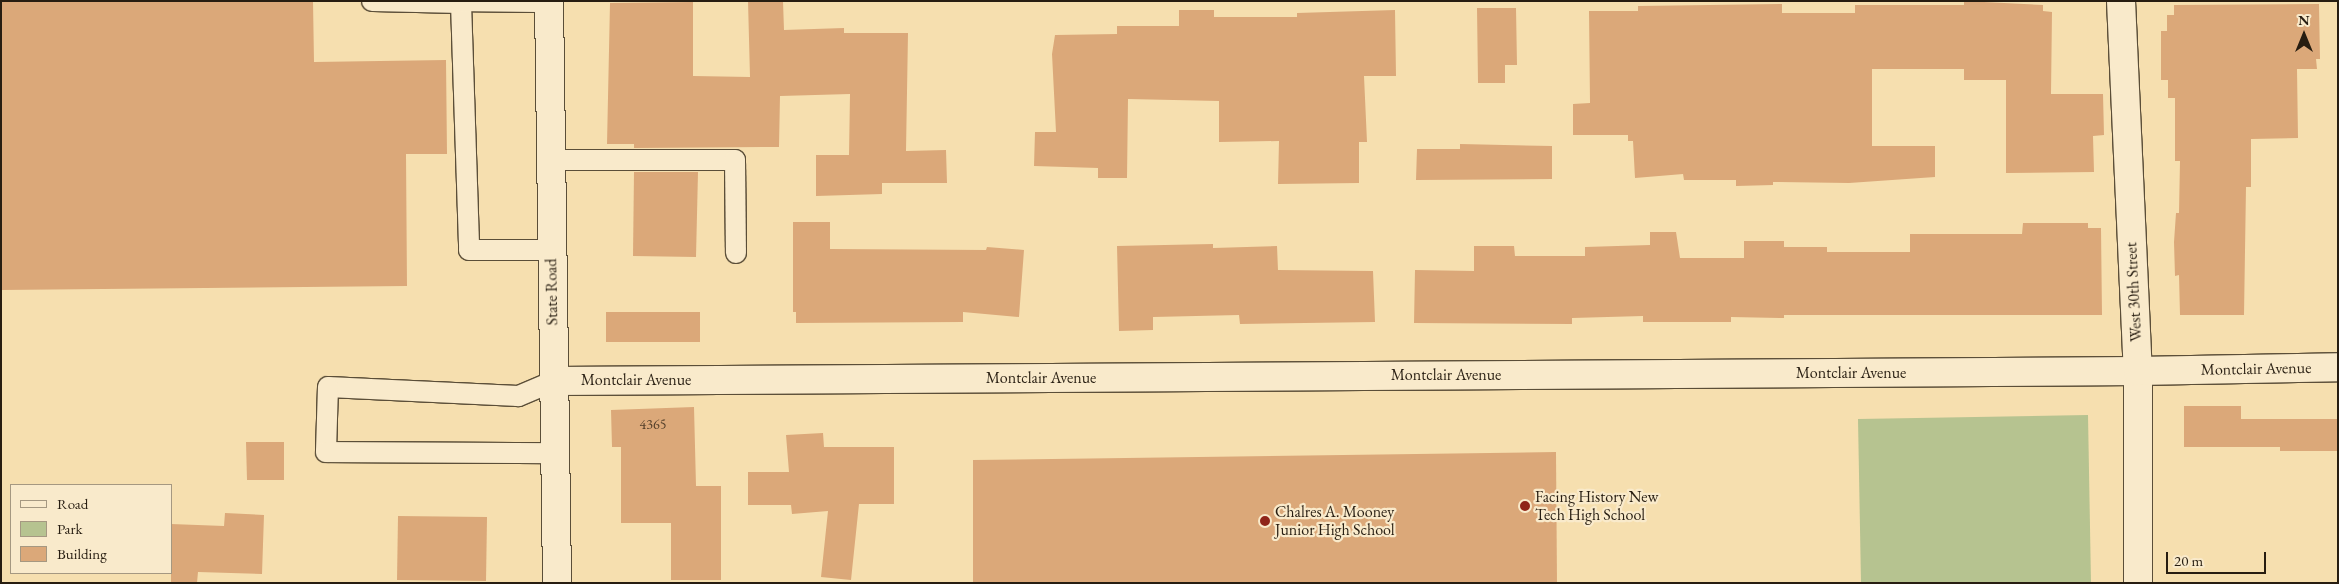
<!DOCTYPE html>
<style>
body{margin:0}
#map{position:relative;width:2339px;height:584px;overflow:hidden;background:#f6dfaf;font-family:"EB Garamond",serif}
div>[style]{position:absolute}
.green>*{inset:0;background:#b6c390}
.building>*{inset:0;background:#dba879}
.roads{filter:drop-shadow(1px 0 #5b4e38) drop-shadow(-1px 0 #5b4e38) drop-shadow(0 1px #5b4e38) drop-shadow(0 -1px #5b4e38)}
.service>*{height:20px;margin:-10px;padding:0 10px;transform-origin:10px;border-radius:10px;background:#f9eacb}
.minor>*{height:28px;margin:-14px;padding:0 14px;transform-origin:14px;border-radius:14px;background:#f9eacb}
.secondary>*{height:28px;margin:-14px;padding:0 14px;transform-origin:14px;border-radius:14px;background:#f9eacb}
.dots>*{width:14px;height:14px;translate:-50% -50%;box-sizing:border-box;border:2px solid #f9eacb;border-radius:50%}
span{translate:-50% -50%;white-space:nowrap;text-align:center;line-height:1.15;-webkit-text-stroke:4.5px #f9eacb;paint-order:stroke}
.number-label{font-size:14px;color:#54402b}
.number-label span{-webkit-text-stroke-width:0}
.street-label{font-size:16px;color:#271d11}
.poi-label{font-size:16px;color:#271d11}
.left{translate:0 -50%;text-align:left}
.frame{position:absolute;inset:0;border:2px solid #271d11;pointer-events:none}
.legend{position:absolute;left:10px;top:484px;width:162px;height:90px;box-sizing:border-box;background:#f9eacb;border:1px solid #a59881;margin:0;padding:6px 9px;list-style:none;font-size:15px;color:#271d11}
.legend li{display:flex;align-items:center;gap:10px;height:25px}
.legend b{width:25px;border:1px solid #a59881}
.north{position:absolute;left:2279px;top:10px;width:50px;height:50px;-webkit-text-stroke:4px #f9eacb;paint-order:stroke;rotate:0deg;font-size:14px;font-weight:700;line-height:20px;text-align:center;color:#271d11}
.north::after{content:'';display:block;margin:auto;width:18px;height:22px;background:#271d11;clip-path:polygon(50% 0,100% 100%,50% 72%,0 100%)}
.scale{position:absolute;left:2166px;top:552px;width:100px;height:22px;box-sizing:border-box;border:2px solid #271d11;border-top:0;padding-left:6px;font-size:15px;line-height:18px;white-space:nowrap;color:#271d11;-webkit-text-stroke:4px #f9eacb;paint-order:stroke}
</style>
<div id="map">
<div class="green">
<i style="clip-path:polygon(2088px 415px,2091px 583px,1861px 583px,1858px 419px)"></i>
</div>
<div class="building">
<i style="clip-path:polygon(1px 1px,313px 1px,314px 62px,446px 60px,447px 154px,406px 154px,407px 286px,1px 290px)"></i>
<i style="clip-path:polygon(748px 1px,783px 1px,784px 30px,844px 28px,844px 33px,908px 33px,906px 151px,946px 150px,947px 183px,882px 183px,882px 194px,816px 196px,816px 155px,849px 155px,850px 94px,780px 96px,779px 147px,634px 148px,634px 144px,607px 144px,610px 3px,693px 2px,693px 76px,750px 77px)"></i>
<i style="clip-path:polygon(1964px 1px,2043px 5px,2043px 11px,2052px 12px,2051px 94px,2103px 94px,2104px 135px,2093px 136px,2094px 172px,2006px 173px,2006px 80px,1964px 80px,1964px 69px,1872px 69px,1872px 146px,1935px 146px,1935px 177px,1849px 183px,1773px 182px,1773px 185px,1736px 186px,1736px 180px,1684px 180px,1683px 174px,1635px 178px,1633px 141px,1628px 141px,1628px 135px,1573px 135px,1573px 104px,1590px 103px,1589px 11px,1638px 11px,1638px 6px,1782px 4px,1782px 13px,1855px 13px,1855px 5px,1964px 5px)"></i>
<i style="clip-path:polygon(2319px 4px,2320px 59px,2316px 59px,2317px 69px,2297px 69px,2298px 138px,2251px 139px,2251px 187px,2246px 187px,2244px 315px,2180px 315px,2179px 275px,2175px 276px,2174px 242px,2176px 213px,2179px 213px,2180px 161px,2175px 161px,2175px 98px,2168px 98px,2168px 80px,2161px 80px,2161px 31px,2167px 31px,2167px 15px,2174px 15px,2174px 5px)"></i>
<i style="clip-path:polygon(1477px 8px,1516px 8px,1517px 65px,1505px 65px,1505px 83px,1478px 83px)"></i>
<i style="clip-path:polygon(1179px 10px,1214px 10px,1214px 17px,1297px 17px,1297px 13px,1395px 10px,1396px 76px,1364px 76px,1367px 142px,1359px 142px,1359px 183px,1278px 184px,1279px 141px,1219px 142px,1219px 101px,1128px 99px,1127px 178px,1098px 178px,1098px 168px,1034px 166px,1035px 132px,1056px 132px,1052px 54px,1055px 35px,1117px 34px,1117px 26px,1179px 26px)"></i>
<i style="clip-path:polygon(1460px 144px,1552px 146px,1552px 179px,1416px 180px,1417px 149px,1460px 149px)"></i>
<i style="clip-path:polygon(634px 172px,698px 172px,696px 257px,633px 256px)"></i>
<i style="clip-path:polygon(793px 222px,830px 222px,830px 249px,986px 250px,987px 247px,1024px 250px,1019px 317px,963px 312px,963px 322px,796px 323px,796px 312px,793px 312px)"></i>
<i style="clip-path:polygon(2023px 223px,2088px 223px,2088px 228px,2101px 228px,2102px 315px,1784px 315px,1784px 318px,1731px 317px,1731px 322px,1643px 322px,1643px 316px,1572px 318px,1572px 324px,1414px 323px,1415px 270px,1474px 271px,1474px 246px,1514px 246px,1515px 256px,1585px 256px,1585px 247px,1650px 245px,1650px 232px,1676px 232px,1680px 258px,1744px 258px,1744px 241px,1784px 241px,1784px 247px,1827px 247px,1827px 252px,1910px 252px,1910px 234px,2022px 234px)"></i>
<i style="clip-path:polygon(1213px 244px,1213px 248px,1277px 246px,1278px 270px,1373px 271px,1375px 322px,1240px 324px,1239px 315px,1153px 317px,1153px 330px,1119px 331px,1117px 246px)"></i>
<i style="clip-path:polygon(606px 312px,700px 312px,700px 342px,606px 342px)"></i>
<i style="clip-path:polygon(2184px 406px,2241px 406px,2241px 419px,2338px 419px,2338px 451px,2280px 451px,2280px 447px,2184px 447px)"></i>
<i style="clip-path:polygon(694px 407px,696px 486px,721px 486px,721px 580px,671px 580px,671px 523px,621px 523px,621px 447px,612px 447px,611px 410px)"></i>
<i style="clip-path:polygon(823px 433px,824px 447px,894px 447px,894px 504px,859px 504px,851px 580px,821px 577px,828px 511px,792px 514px,791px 505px,748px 505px,748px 472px,789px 472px,786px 435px)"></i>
<i style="clip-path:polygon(246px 442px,284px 442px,284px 480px,247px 480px)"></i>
<i style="clip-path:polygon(1556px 452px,1557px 583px,973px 583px,973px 460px)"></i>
<i style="clip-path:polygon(225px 513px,264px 515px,262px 574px,198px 572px,197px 583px,171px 583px,171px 524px,224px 526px)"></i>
<i style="clip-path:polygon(398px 516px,487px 517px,486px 581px,397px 580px)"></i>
</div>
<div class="roads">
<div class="service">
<i style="left:372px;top:1px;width:89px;rotate:1.3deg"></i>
<i style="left:461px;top:3px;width:247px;rotate:88.1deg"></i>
<i style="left:469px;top:250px;width:83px"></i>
<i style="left:461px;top:1px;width:88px;rotate:0.7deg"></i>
<i style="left:551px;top:160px;width:184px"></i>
<i style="left:735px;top:160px;width:93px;rotate:89.4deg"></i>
<i style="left:554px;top:381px;width:39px;rotate:157deg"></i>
<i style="left:518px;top:396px;width:190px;rotate:-177.3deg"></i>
<i style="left:328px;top:387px;width:65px;rotate:91.8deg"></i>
<i style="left:326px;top:452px;width:229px;rotate:0.3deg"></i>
</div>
<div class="minor">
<i style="left:2121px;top:1px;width:370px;rotate:87.4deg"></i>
<i style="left:2138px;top:371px;width:212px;rotate:90deg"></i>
<i style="left:554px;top:381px;width:1584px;rotate:-0.36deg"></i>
<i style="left:2138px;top:371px;width:200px;rotate:-1.1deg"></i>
</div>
<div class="secondary">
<i style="left:549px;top:1px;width:582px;rotate:89.21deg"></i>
</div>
</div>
<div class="dots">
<i style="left:1525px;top:506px;background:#8f2418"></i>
<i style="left:1265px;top:521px;background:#8f2418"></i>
</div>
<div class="number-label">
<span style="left:653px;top:424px">4365</span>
</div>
<div class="street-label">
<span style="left:552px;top:292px;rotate:-91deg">State Road</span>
<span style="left:2134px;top:292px;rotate:-93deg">West 30th Street</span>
<span style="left:2256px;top:369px;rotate:-1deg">Montclair Avenue</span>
<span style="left:1851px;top:373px">Montclair Avenue</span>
<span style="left:1446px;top:375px">Montclair Avenue</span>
<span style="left:1041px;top:378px">Montclair Avenue</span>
<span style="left:636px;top:380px">Montclair Avenue</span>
</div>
<div class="poi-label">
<span class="left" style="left:1535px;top:506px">Facing History New<br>Tech High School</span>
<span class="left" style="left:1275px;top:521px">Chalres A. Mooney<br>Junior High School</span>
</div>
<div class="frame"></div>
<ul class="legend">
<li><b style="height:6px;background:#f9eacb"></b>Road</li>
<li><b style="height:14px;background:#b6c390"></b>Park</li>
<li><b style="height:14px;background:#dba879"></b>Building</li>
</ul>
<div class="north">N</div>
<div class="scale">20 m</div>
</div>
